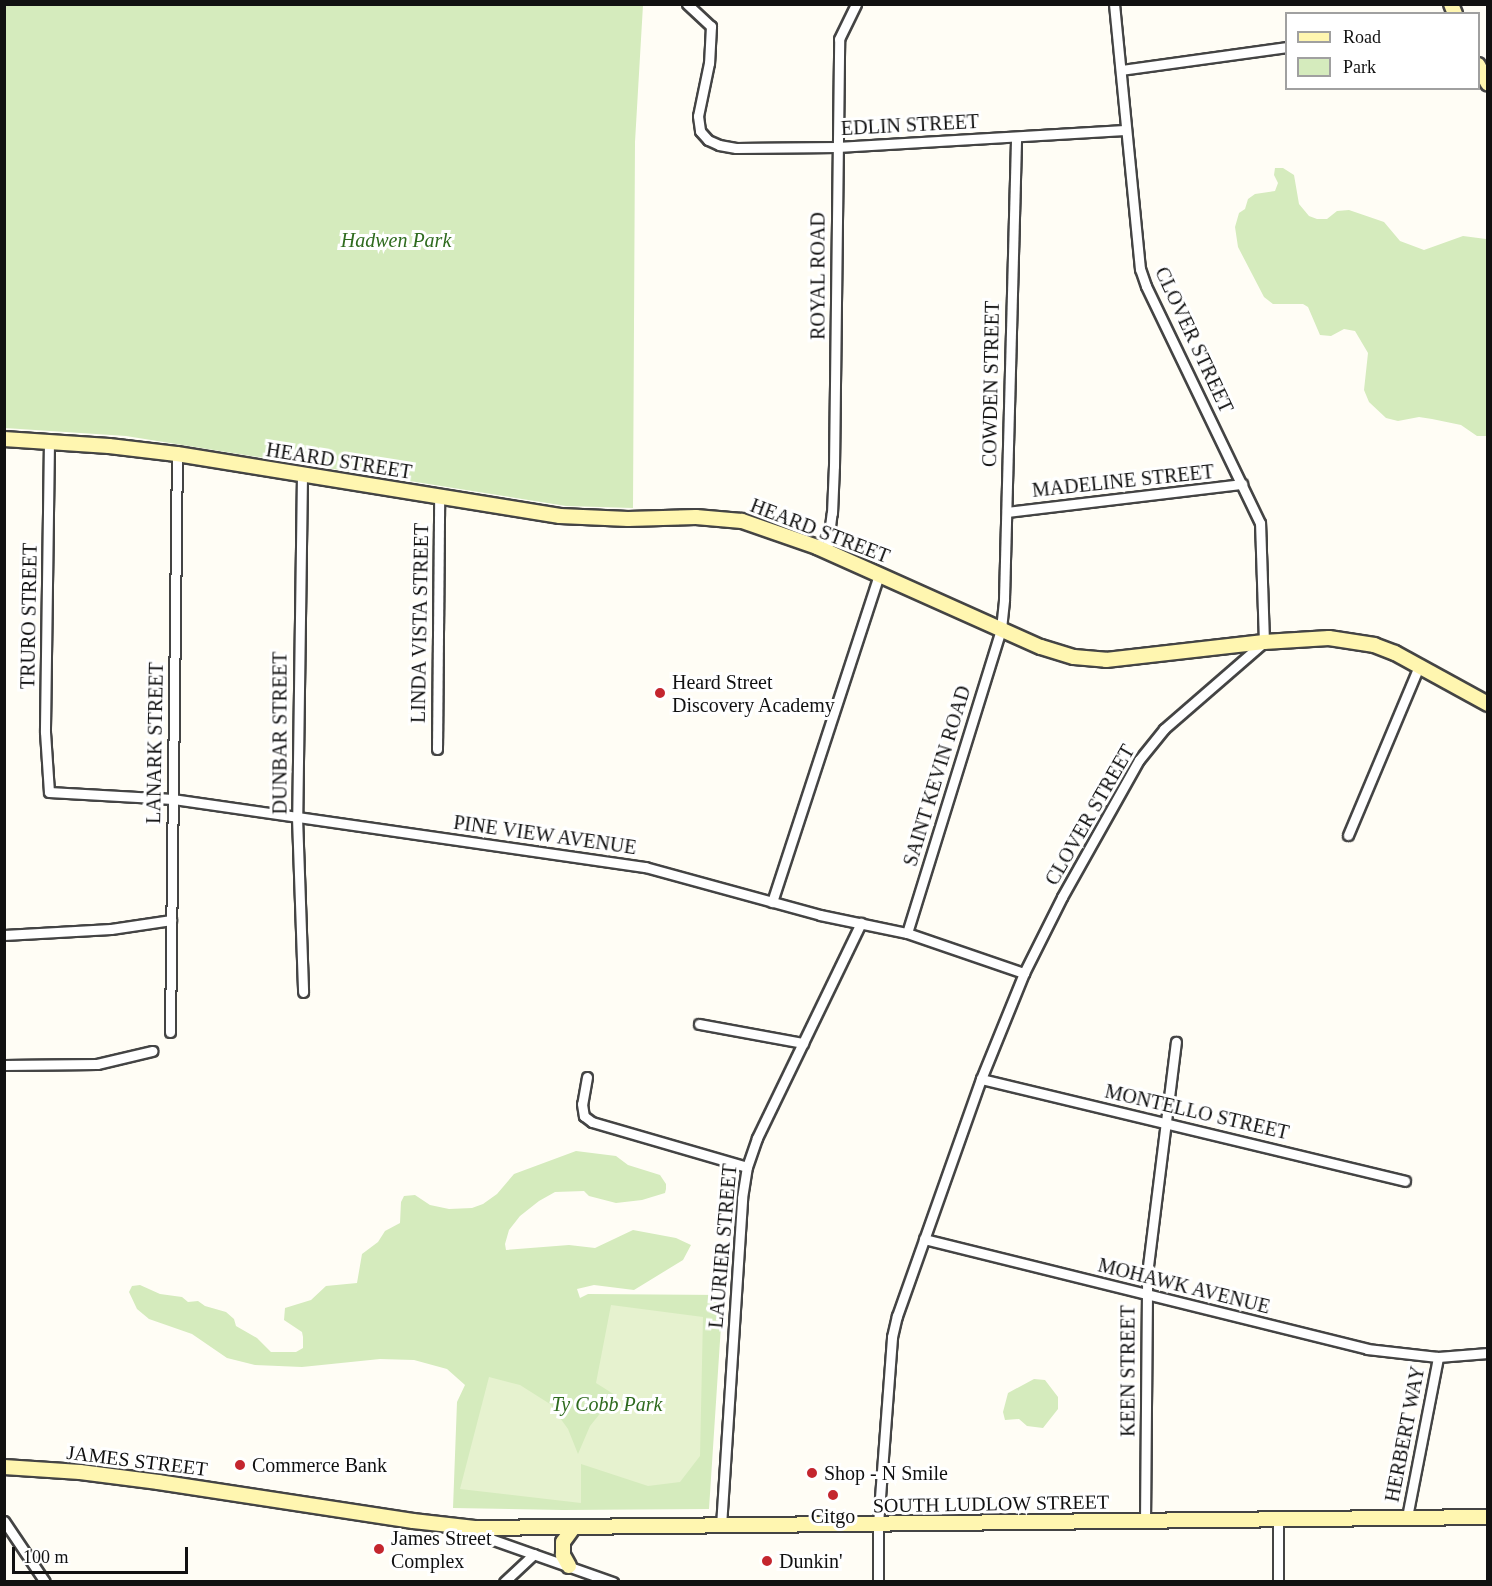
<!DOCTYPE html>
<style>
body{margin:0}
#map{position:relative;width:1492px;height:1586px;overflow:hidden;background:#fffdf5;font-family:Georgia,serif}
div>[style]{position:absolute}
.green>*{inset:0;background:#d5ebbd}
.pitch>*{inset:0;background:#e6f2cf}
.roads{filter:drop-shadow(2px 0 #444) drop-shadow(-2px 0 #444) drop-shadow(0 2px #444) drop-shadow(0 -2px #444)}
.street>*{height:9px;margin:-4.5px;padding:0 4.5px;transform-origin:4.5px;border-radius:4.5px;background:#fff}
.secondary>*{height:14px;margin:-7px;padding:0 7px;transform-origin:7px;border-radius:7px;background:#fff6b0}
.dots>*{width:16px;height:16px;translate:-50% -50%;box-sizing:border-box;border:3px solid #fff;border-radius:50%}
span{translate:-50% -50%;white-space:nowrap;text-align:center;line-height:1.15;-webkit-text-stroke:6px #fff;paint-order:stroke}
.street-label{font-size:20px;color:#111}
.park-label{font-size:20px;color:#2f6b1f;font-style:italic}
.poi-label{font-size:20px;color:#111}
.left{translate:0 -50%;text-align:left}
.frame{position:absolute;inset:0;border:6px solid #111;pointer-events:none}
.legend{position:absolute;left:1285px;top:12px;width:195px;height:78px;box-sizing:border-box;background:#fff;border:2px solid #a0a0a0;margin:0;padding:8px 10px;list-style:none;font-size:18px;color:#111}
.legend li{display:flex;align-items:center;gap:12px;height:30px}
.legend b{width:30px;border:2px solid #a0a0a0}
.scale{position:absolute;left:12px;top:1547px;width:176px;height:27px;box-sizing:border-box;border:3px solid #111;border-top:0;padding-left:8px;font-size:18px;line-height:21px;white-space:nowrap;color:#111;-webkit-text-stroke:4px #fff;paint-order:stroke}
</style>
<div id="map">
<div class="green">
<i style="clip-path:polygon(4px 5px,643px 5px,635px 142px,633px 508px,566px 506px,126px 436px,5px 428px)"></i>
<i style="clip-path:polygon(1275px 168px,1283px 168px,1294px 175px,1299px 204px,1309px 216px,1317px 219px,1327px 219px,1337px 211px,1349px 210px,1384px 222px,1400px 241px,1424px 250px,1463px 236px,1486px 239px,1487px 436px,1477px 436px,1461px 425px,1432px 419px,1419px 417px,1398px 421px,1386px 418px,1369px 402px,1364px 390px,1368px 353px,1355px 331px,1344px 329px,1331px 336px,1320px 335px,1308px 307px,1303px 304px,1273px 304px,1264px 297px,1238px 247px,1235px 227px,1239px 213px,1245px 209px,1248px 199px,1255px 194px,1275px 191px,1278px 183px,1274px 175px)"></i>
<i style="clip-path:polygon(576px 1151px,616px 1156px,628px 1165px,660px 1175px,666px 1184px,666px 1189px,665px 1193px,642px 1200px,616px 1203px,589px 1196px,584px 1191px,555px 1192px,539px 1201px,520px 1216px,509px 1230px,505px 1244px,506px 1250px,569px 1245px,595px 1248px,633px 1230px,676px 1238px,691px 1245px,683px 1260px,634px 1290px,594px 1285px,577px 1289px,580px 1298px,588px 1294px,723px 1295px,709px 1509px,563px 1510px,453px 1508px,457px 1402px,465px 1385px,447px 1369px,414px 1360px,380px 1359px,302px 1367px,255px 1365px,227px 1358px,192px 1334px,149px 1319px,137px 1309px,129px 1292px,132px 1286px,140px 1285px,160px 1294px,182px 1297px,188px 1302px,198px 1301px,205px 1306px,226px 1312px,234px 1319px,236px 1326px,257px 1338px,271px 1352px,296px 1352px,303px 1348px,303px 1337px,302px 1332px,284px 1320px,285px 1308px,311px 1300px,326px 1286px,357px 1283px,362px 1254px,378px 1242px,385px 1231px,400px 1223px,401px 1202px,404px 1196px,415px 1195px,430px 1205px,449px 1209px,472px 1208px,483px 1204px,497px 1194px,514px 1174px)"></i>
<i style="clip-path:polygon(1034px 1379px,1045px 1380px,1058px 1397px,1058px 1409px,1043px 1428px,1027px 1426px,1019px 1419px,1005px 1420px,1003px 1412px,1008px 1393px)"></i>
</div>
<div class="pitch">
<i style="clip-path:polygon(611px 1305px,703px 1317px,700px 1456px,680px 1482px,648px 1486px,581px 1464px,581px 1503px,460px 1489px,489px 1377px,520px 1385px,550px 1404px,568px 1429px,578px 1454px,590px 1426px,615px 1395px,596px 1383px)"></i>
</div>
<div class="roads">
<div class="street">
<i style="left:687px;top:4px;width:33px;rotate:43deg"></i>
<i style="left:711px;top:26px;width:37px;rotate:93deg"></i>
<i style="left:709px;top:63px;width:54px;rotate:101.7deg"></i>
<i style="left:698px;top:116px;width:15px;rotate:82deg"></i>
<i style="left:700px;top:131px;width:12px;rotate:48deg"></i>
<i style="left:708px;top:140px;width:12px;rotate:24deg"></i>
<i style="left:719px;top:145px;width:17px;rotate:10deg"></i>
<i style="left:736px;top:148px;width:101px;rotate:-0.6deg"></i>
<i style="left:837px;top:147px;width:288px;rotate:-3.4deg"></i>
<i style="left:1121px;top:70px;width:167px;rotate:-7.9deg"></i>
<i style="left:49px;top:441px;width:291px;rotate:90.8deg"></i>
<i style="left:45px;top:732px;width:60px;rotate:86.2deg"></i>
<i style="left:49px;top:792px;width:124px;rotate:3.2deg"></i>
<i style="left:173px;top:799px;width:477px;rotate:8.2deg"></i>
<i style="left:645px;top:867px;width:181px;rotate:15.3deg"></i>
<i style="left:820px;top:915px;width:89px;rotate:11.7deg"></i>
<i style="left:907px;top:933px;width:124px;rotate:18.9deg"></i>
<i style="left:302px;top:475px;width:342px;rotate:90.8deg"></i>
<i style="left:297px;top:817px;width:175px;rotate:88deg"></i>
<i style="left:1007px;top:512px;width:237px;rotate:-6.8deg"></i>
<i style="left:827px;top:551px;width:38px;rotate:-83deg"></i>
<i style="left:832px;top:513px;width:47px;rotate:-87.6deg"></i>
<i style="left:834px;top:466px;width:427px;rotate:-89.3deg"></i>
<i style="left:839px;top:39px;width:39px;rotate:-64deg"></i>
<i style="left:437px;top:749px;width:252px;rotate:-89.5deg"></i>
<i style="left:1348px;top:835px;width:183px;rotate:-67.2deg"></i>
<i style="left:772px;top:902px;width:345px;rotate:-71.9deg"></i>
<i style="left:907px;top:933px;width:318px;rotate:-72.8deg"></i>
<i style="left:1001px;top:629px;width:30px;rotate:-84deg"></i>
<i style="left:1004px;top:599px;width:461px;rotate:-88.5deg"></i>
<i style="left:4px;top:935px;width:107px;rotate:-3.2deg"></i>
<i style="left:111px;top:929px;width:61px;rotate:-8.5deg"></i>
<i style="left:699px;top:1024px;width:106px;rotate:10.4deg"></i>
<i style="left:170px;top:1032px;width:578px;rotate:-89.31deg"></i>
<i style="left:4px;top:1065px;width:93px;rotate:-0.6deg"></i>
<i style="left:97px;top:1064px;width:57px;rotate:-13.3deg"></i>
<i style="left:587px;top:1077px;width:27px;rotate:100deg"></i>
<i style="left:582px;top:1104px;width:12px;rotate:81deg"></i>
<i style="left:584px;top:1116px;width:10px;rotate:37deg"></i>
<i style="left:592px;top:1122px;width:161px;rotate:16.2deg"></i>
<i style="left:981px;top:1079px;width:436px;rotate:13.5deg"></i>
<i style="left:924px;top:1239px;width:456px;rotate:13.9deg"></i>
<i style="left:1367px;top:1349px;width:71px;rotate:6.4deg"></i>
<i style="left:1438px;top:1357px;width:50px;rotate:-4.6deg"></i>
<i style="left:1407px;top:1517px;width:163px;rotate:-79deg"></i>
<i style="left:1278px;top:1518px;width:64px;rotate:90deg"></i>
<i style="left:4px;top:1521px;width:73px;rotate:56.1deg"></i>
<i style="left:1145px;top:1522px;width:248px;rotate:-89.5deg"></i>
<i style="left:1147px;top:1274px;width:234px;rotate:-82.9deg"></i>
<i style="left:721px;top:1526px;width:329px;rotate:-86.3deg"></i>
<i style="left:742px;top:1198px;width:31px;rotate:-81deg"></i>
<i style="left:747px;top:1167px;width:31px;rotate:-71deg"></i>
<i style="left:757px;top:1138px;width:239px;rotate:-64.2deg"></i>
<i style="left:468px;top:1531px;width:154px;rotate:19.4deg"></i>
<i style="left:504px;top:1582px;width:41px;rotate:-43deg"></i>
<i style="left:878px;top:1582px;width:58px;rotate:-90deg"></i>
<i style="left:878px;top:1524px;width:188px;rotate:-85.7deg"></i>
<i style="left:892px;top:1337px;width:22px;rotate:-77deg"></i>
<i style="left:897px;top:1316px;width:251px;rotate:-70.5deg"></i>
<i style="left:981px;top:1079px;width:114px;rotate:-67.9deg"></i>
<i style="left:1024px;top:973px;width:85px;rotate:-63.4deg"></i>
<i style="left:1062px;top:897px;width:157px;rotate:-60.7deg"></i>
<i style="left:1139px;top:760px;width:40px;rotate:-51deg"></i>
<i style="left:1164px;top:729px;width:133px;rotate:-41deg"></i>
<i style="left:1264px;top:642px;width:119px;rotate:-91.9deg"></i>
<i style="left:1260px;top:523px;width:263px;rotate:-115.7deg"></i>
<i style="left:1146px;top:286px;width:18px;rotate:-109deg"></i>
<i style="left:1140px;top:269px;width:266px;rotate:-95.6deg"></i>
</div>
<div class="secondary">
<i style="left:1451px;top:4px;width:11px;rotate:68deg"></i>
<i style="left:1478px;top:65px;width:21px;rotate:62deg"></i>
<i style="left:4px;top:439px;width:105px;rotate:3.8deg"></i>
<i style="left:109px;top:446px;width:68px;rotate:6.7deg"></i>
<i style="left:177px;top:454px;width:388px;rotate:9.2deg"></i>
<i style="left:560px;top:516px;width:68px;rotate:2.5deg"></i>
<i style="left:628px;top:519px;width:68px;rotate:-1.7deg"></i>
<i style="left:696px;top:517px;width:46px;rotate:5deg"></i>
<i style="left:742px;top:521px;width:79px;rotate:19.1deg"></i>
<i style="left:817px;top:547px;width:245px;rotate:24.1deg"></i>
<i style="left:1041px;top:647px;width:34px;rotate:17deg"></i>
<i style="left:1074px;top:657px;width:32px;rotate:5deg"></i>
<i style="left:1106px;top:660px;width:159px;rotate:-6.5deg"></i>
<i style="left:1264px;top:642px;width:65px;rotate:-3.5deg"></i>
<i style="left:1329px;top:638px;width:46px;rotate:8.8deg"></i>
<i style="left:1374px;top:645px;width:22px;rotate:21deg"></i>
<i style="left:1395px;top:653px;width:106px;rotate:28.7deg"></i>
<i style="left:4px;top:1467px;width:76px;rotate:3.8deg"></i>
<i style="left:80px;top:1472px;width:79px;rotate:7.3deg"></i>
<i style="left:158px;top:1482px;width:258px;rotate:8.7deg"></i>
<i style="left:413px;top:1521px;width:62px;rotate:6.4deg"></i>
<i style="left:475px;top:1528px;width:1013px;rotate:-0.62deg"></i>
<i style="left:569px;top:1566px;width:13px;rotate:-119deg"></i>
<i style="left:563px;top:1555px;width:13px;rotate:-90deg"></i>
<i style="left:563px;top:1542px;width:17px;rotate:-54deg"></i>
</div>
</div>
<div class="dots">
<i style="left:660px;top:693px;background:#c4262e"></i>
<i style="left:240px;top:1465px;background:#c4262e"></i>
<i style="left:812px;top:1473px;background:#c4262e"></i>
<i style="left:833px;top:1495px;background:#c4262e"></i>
<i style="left:379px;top:1549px;background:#c4262e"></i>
<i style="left:767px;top:1561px;background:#c4262e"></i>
</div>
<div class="street-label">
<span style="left:910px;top:125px;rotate:-3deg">EDLIN STREET</span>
<span style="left:818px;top:276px;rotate:-90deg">ROYAL ROAD</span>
<span style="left:1194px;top:340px;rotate:65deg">CLOVER STREET</span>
<span style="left:991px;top:384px;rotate:-89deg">COWDEN STREET</span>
<span style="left:339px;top:461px;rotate:9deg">HEARD STREET</span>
<span style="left:1123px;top:481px;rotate:-6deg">MADELINE STREET</span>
<span style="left:820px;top:531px;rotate:21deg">HEARD STREET</span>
<span style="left:29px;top:616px;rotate:-89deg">TRURO STREET</span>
<span style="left:420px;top:623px;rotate:-89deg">LINDA VISTA STREET</span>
<span style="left:280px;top:733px;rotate:-90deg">DUNBAR STREET</span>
<span style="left:155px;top:743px;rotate:-89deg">LANARK STREET</span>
<span style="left:937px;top:776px;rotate:-73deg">SAINT KEVIN ROAD</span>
<span style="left:1090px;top:815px;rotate:-60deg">CLOVER STREET</span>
<span style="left:545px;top:835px;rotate:8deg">PINE VIEW AVENUE</span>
<span style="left:1197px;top:1112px;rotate:13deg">MONTELLO STREET</span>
<span style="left:723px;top:1246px;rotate:-85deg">LAURIER STREET</span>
<span style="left:1184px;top:1286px;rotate:14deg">MOHAWK AVENUE</span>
<span style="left:1128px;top:1371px;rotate:-90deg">KEEN STREET</span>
<span style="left:1405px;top:1434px;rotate:-79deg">HERBERT WAY</span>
<span style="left:137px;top:1461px;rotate:7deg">JAMES STREET</span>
<span style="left:991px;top:1504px;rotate:-1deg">SOUTH LUDLOW STREET</span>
</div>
<div class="park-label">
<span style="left:396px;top:240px">Hadwen Park</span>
<span style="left:607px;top:1404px">Ty Cobb Park</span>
</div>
<div class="poi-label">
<span class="left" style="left:672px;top:694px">Heard Street<br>Discovery Academy</span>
<span class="left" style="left:252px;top:1465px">Commerce Bank</span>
<span class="left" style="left:824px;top:1473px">Shop - N Smile</span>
<span style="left:833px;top:1516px">Citgo</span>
<span class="left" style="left:391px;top:1550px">James Street<br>Complex</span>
<span class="left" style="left:779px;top:1561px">Dunkin'</span>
</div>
<div class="frame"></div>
<ul class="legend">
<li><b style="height:8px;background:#fff6b0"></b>Road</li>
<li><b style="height:16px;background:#d5ebbd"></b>Park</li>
</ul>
<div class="scale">100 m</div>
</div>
